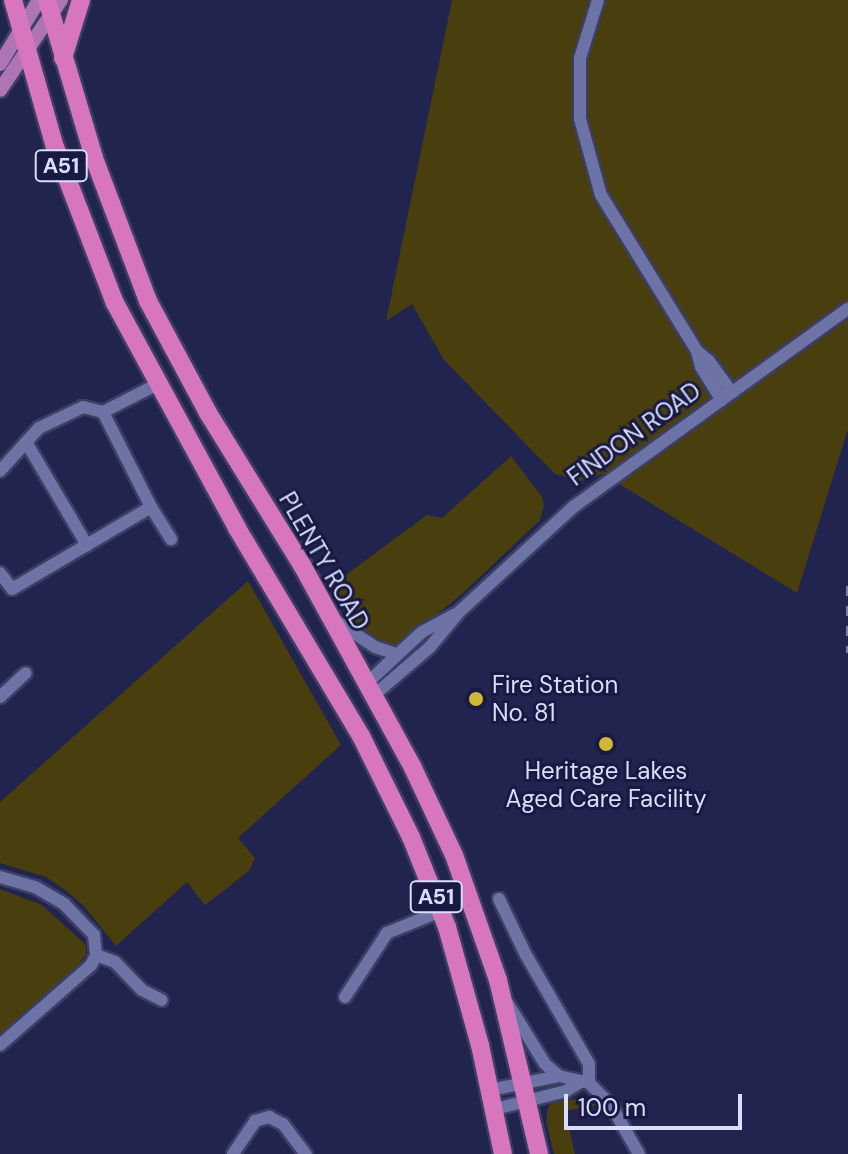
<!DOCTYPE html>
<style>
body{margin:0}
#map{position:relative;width:848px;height:1154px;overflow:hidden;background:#21244e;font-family:"DM Sans",sans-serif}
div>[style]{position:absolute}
.green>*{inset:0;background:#483e0e}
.roads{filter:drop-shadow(2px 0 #3d3e63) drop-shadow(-2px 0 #3d3e63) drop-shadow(0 2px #3d3e63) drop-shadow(0 -2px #3d3e63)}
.minor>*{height:12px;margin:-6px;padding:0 6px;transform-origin:6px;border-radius:6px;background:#6d74a5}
.major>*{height:14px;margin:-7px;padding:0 7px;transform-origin:7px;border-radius:7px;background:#ad75b5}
.highway>*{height:18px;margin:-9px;padding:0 9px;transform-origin:9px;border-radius:9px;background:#d776bf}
.rail>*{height:4px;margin-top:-2px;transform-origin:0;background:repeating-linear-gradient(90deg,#7c80a3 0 10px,transparent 0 20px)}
.dots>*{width:22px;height:22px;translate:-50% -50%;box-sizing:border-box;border:4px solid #181a43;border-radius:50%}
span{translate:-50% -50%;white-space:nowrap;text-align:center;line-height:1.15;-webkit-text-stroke:6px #181a43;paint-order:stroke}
.shield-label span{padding:2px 6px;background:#181a43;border:2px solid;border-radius:6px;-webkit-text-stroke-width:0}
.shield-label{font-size:22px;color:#d9defa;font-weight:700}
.street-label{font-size:24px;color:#d9defa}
.poi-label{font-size:24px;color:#d9defa}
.left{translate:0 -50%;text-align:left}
.scale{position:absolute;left:564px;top:1094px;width:178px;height:36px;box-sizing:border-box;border:4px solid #d9defa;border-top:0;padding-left:10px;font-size:24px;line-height:28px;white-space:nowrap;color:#d9defa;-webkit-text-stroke:6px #181a43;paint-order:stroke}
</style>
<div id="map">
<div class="green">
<i style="clip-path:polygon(452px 0,848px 0,848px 429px,797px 593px,603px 474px,582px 481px,555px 474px,444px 360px,412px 304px,386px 321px)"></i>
<i style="clip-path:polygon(511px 456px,542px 497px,544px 506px,540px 520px,464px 592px,406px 640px,395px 646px,384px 646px,371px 639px,357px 626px,332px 585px,427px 515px,442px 518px)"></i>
<i style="clip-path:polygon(248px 581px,341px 745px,238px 838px,255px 858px,249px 871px,205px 905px,187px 882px,116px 946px,83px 905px,65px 890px,46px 877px,0 863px,0 802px)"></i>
<i style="clip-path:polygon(0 889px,42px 905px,86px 945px,86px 954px,78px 966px,0 1037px)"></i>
<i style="clip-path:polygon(576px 1099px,598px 1105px,565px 1111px,575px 1154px,554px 1154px,546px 1121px,548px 1107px,553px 1102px)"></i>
</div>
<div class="roads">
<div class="minor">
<i style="left:598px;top:0;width:61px;rotate:107.2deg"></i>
<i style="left:580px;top:58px;width:61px;rotate:90deg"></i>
<i style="left:580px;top:119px;width:79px;rotate:74.6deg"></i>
<i style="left:601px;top:195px;width:183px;rotate:58.4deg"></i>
<i style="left:697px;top:351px;width:16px;rotate:40deg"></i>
<i style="left:709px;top:361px;width:39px;rotate:54deg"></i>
<i style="left:697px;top:351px;width:16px;rotate:76deg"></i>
<i style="left:701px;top:367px;width:39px;rotate:58deg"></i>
<i style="left:26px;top:442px;width:120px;rotate:59.4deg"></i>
<i style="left:0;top:471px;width:58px;rotate:-47.8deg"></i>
<i style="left:39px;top:428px;width:49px;rotate:-25.5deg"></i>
<i style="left:83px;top:407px;width:21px;rotate:14deg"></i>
<i style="left:103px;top:412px;width:59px;rotate:-27deg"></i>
<i style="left:151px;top:507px;width:38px;rotate:58deg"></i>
<i style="left:0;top:573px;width:20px;rotate:53deg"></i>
<i style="left:12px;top:589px;width:161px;rotate:-30.5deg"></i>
<i style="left:151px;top:507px;width:106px;rotate:-116.8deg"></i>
<i style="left:336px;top:621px;width:47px;rotate:33.7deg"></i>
<i style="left:375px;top:647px;width:23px;rotate:18deg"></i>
<i style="left:366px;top:684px;width:76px;rotate:-42.9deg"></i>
<i style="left:422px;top:632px;width:38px;rotate:-28deg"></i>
<i style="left:373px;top:696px;width:75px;rotate:-40.7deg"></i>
<i style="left:430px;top:647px;width:45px;rotate:-50.4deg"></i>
<i style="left:459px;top:612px;width:155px;rotate:-42.6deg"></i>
<i style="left:573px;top:507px;width:339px;rotate:-35.8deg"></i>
<i style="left:0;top:697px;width:35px;rotate:-43deg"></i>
<i style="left:0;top:877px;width:36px;rotate:16deg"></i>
<i style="left:35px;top:887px;width:34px;rotate:30deg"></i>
<i style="left:64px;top:904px;width:43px;rotate:45.9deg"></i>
<i style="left:94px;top:935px;width:20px;rotate:84deg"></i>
<i style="left:96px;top:955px;width:20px;rotate:20deg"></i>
<i style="left:115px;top:962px;width:39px;rotate:46deg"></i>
<i style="left:142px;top:990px;width:22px;rotate:27deg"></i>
<i style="left:499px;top:899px;width:62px;rotate:64.3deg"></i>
<i style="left:526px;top:955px;width:126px;rotate:60deg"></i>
<i style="left:589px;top:1064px;width:19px;rotate:90deg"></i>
<i style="left:345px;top:997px;width:77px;rotate:-56.7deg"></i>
<i style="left:387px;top:933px;width:58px;rotate:-22.2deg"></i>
<i style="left:508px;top:1004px;width:70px;rotate:58.3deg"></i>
<i style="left:545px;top:1064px;width:18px;rotate:41deg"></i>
<i style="left:0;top:1045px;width:121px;rotate:-41.3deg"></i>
<i style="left:91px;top:965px;width:11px;rotate:-63deg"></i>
<i style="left:490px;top:1090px;width:70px;rotate:-11.5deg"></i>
<i style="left:559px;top:1076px;width:31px;rotate:13deg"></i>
<i style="left:589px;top:1083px;width:31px;rotate:45deg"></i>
<i style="left:611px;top:1105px;width:56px;rotate:60.3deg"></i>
<i style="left:495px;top:1109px;width:73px;rotate:-14.2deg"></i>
<i style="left:566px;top:1091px;width:19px;rotate:-32deg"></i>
<i style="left:233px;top:1154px;width:40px;rotate:-56deg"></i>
<i style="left:255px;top:1121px;width:15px;rotate:-16deg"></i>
<i style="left:269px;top:1117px;width:16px;rotate:27deg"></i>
<i style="left:283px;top:1124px;width:38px;rotate:53deg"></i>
</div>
<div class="major">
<i style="left:0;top:64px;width:75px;rotate:-58.6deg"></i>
<i style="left:0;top:90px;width:109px;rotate:-55.9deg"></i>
</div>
<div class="highway">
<i style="left:13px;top:0;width:153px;rotate:74.1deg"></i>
<i style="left:55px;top:147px;width:167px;rotate:69deg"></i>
<i style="left:115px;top:303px;width:256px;rotate:61.5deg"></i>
<i style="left:237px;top:528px;width:242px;rotate:59.2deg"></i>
<i style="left:361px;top:736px;width:113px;rotate:63.7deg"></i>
<i style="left:411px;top:837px;width:97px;rotate:68.2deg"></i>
<i style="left:447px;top:927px;width:123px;rotate:74.4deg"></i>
<i style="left:480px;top:1045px;width:111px;rotate:78.1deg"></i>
<i style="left:47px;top:0;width:165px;rotate:73.4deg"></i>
<i style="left:94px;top:158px;width:153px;rotate:69.3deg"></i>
<i style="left:148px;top:301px;width:127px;rotate:61.8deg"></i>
<i style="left:208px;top:413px;width:179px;rotate:58.3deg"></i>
<i style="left:302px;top:565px;width:231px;rotate:61.3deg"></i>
<i style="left:413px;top:768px;width:96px;rotate:64.8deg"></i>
<i style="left:454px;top:855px;width:133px;rotate:70.6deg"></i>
<i style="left:498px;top:980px;width:179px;rotate:76.7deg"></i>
<i style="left:63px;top:58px;width:61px;rotate:-72.8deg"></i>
</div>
</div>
<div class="rail">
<i style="left:848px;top:586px;width:67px;rotate:90deg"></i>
</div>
<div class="dots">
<i style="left:476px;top:699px;background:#d1b736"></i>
<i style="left:606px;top:744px;background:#d1b736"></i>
</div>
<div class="shield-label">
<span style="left:61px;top:166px">A51</span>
<span style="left:436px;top:897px">A51</span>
</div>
<div class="street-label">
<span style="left:634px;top:434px;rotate:-36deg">FINDON ROAD</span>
<span style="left:324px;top:561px;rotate:60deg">PLENTY ROAD</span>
</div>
<div class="poi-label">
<span class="left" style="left:492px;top:699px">Fire Station<br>No. 81</span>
<span style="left:606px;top:785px">Heritage Lakes<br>Aged Care Facility</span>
</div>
<div class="scale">100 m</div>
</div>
